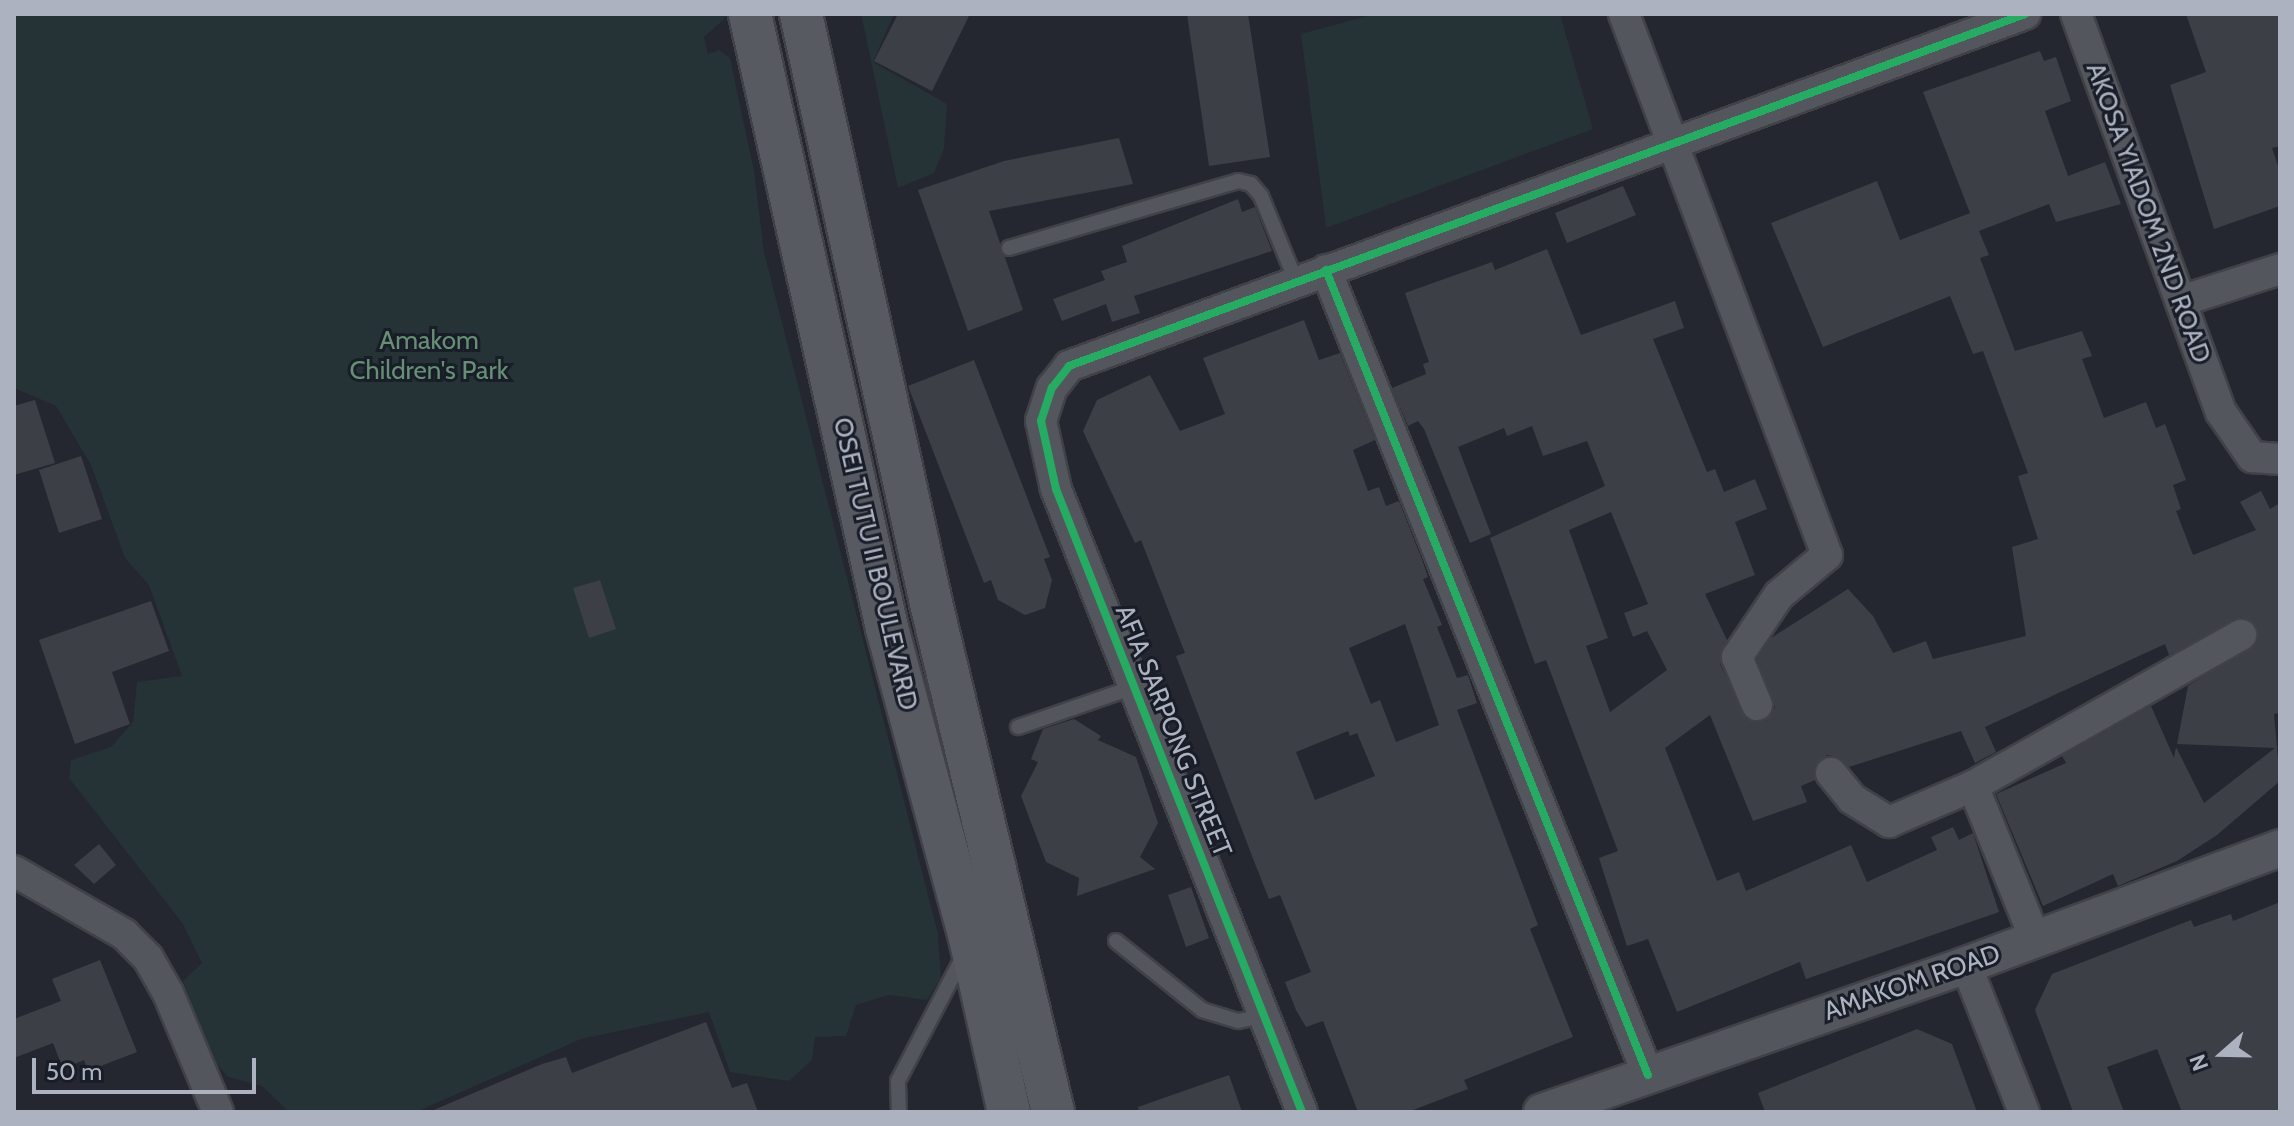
<!DOCTYPE html>
<style>
body{margin:0}
#map{position:relative;width:2294px;height:1126px;overflow:hidden;background:#24272f;font-family:Cabin,sans-serif}
div>[style]{position:absolute}
.green>*{inset:0;background:#253236}
.building>*{inset:0;background:#3c3f46}
.roads{filter:drop-shadow(2px 0 #404248) drop-shadow(-2px 0 #404248) drop-shadow(0 2px #404248) drop-shadow(0 -2px #404248)}
.service>*{height:14px;margin:-7px;padding:0 7px;transform-origin:7px;border-radius:7px;background:#54565d}
.minor>*{height:30px;margin:-15px;padding:0 15px;transform-origin:15px;border-radius:15px;background:#54565d}
.tertiary>*{height:36px;margin:-18px;padding:0 18px;transform-origin:18px;border-radius:18px;background:#54565d}
.secondary>*{height:42px;margin:-21px;padding:0 21px;transform-origin:21px;border-radius:21px;background:#585a62}
.cycleway>*{height:8px;margin:-4px;padding:0 4px;transform-origin:4px;border-radius:4px;background:#26ab63}
span{translate:-50% -50%;white-space:nowrap;text-align:center;line-height:1.15;-webkit-text-stroke:6px #191d28;paint-order:stroke}
.street-label{font-size:26px;color:#adb2c1}
.park-label{font-size:26px;color:#678f75}
.frame{position:absolute;inset:0;border:16px solid #adb2c1;pointer-events:none}
.north{position:absolute;left:2182px;top:1014px;width:80px;height:80px;-webkit-text-stroke:6px #191d28;paint-order:stroke;rotate:250deg;font-size:22px;font-weight:700;line-height:32px;text-align:center;color:#adb2c1}
.north::after{content:'';display:block;margin:auto;width:28px;height:36px;background:#adb2c1;clip-path:polygon(50% 0,100% 100%,50% 72%,0 100%)}
.scale{position:absolute;left:32px;top:1058px;width:224px;height:36px;box-sizing:border-box;border:4px solid #adb2c1;border-top:0;padding-left:10px;font-size:24px;line-height:28px;white-space:nowrap;color:#adb2c1;-webkit-text-stroke:6px #191d28;paint-order:stroke}
</style>
<div id="map">
<div class="green">
<i style="clip-path:polygon(14px 14px,730px 14px,704px 37px,708px 54px,719px 50px,730px 58px,754px 171px,764px 252px,938px 934px,941px 978px,927px 1000px,889px 995px,856px 1005px,846px 1036px,815px 1037px,812px 1060px,789px 1081px,730px 1072px,709px 1012px,581px 1039px,416px 1112px,289px 1112px,262px 1086px,228px 1077px,205px 1051px,183px 981px,202px 963px,183px 924px,69px 778px,71px 760px,111px 747px,133px 722px,137px 682px,182px 676px,149px 585px,125px 558px,91px 465px,56px 406px,14px 388px)"></i>
<i style="clip-path:polygon(861px 14px,894px 14px,873px 62px,947px 104px,944px 149px,934px 173px,898px 188px)"></i>
<i style="clip-path:polygon(1375px 14px,1560px 14px,1593px 129px,1326px 228px,1301px 34px)"></i>
</div>
<div class="building">
<i style="clip-path:polygon(898px 14px,970px 14px,932px 91px,874px 61px)"></i>
<i style="clip-path:polygon(1187px 14px,1248px 14px,1270px 157px,1209px 166px)"></i>
<i style="clip-path:polygon(2186px 14px,2280px 14px,2280px 146px,2272px 148px,2280px 172px,2280px 206px,2214px 229px,2170px 85px,2206px 72px)"></i>
<i style="clip-path:polygon(evenodd,2040px 51px,2044px 61px,2056px 57px,2071px 101px,2045px 111px,2068px 176px,2105px 162px,2121px 204px,2056px 222px,2049px 204px,1979px 231px,1989px 255px,1980px 258px,2015px 351px,2082px 331px,2092px 356px,2082px 359px,2104px 418px,2146px 402px,2156px 428px,2165px 424px,2186px 480px,2173px 485px,2181px 509px,2176px 511px,2193px 555px,2256px 530px,2240px 502px,2261px 491px,2270px 509px,2280px 503px,2280px 713px,2274px 714px,2280px 781px,2217px 835px,2177px 861px,2118px 886px,2113px 874px,2043px 906px,1996px 794px,2066px 763px,2062px 756px,2151px 706px,2174px 758px,2176px 747px,2204px 803px,2275px 748px,2177px 744px,2188px 686px,2257px 643px,2256px 626px,2242px 617px,2169px 655px,2165px 644px,1985px 727px,1996px 752px,1975px 763px,1961px 731px,1849px 767px,1838px 757px,1827px 755px,1815px 766px,1815px 780px,1801px 786px,1807px 802px,1753px 821px,1710px 715px,1665px 748px,1717px 881px,1739px 872px,1746px 891px,1851px 845px,1867px 882px,1937px 850px,1931px 837px,1953px 827px,1959px 840px,1973px 833px,1999px 912px,1806px 979px,1800px 962px,1677px 1012px,1648px 939px,1627px 946px,1599px 858px,1618px 851px,1546px 660px,1535px 664px,1490px 538px,1605px 486px,1587px 441px,1543px 456px,1532px 426px,1507px 436px,1504px 428px,1458px 447px,1491px 534px,1470px 543px,1424px 429px,1418px 421px,1408px 426px,1392px 388px,1426px 374px,1423px 364px,1429px 362px,1405px 293px,1492px 262px,1495px 270px,1547px 249px,1581px 335px,1675px 301px,1684px 328px,1653px 339px,1707px 472px,1715px 469px,1724px 492px,1755px 479px,1767px 509px,1735px 522px,1755px 575px,1705px 594px,1727px 640px,1720px 664px,1747px 720px,1765px 721px,1775px 708px,1757px 659px,1771px 638px,1848px 589px,1873px 616px,1893px 653px,1926px 641px,1933px 659px,2026px 636px,2012px 547px,2038px 539px,2018px 476px,2028px 473px,1983px 351px,1973px 354px,1950px 296px,1823px 347px,1771px 223px,1877px 181px,1900px 240px,1970px 213px,1923px 92px,2040px 51px,1611px 512px,1648px 604px,1624px 613px,1633px 637px,1647px 631px,1667px 670px,1610px 712px,1586px 646px,1608px 638px,1569px 530px,1611px 512px)"></i>
<i style="clip-path:polygon(1119px 138px,1133px 184px,989px 211px,1023px 310px,968px 331px,918px 190px,1004px 161px)"></i>
<i style="clip-path:polygon(1623px 186px,1636px 215px,1567px 243px,1555px 213px)"></i>
<i style="clip-path:polygon(1238px 199px,1242px 212px,1255px 207px,1272px 251px,1134px 296px,1140px 313px,1112px 322px,1106px 304px,1062px 321px,1053px 299px,1105px 280px,1101px 271px,1127px 262px,1122px 246px)"></i>
<i style="clip-path:polygon(evenodd,1304px 320px,1319px 360px,1340px 353px,1375px 440px,1353px 450px,1368px 491px,1379px 487px,1386px 506px,1399px 501px,1423px 562px,1428px 577px,1423px 579px,1442px 625px,1437px 627px,1457px 678px,1468px 675px,1477px 703px,1457px 710px,1538px 925px,1530px 929px,1573px 1037px,1464px 1080px,1468px 1089px,1408px 1112px,1358px 1112px,1323px 1021px,1306px 1027px,1296px 1010px,1285px 982px,1311px 972px,1280px 895px,1269px 899px,1252px 856px,1176px 656px,1185px 653px,1141px 540px,1135px 543px,1083px 431px,1097px 400px,1150px 375px,1180px 431px,1225px 414px,1203px 358px,1304px 320px,1405px 624px,1439px 725px,1396px 742px,1380px 700px,1371px 704px,1349px 648px,1405px 624px,1304px 320px,1348px 731px,1350px 736px,1357px 733px,1375px 776px,1315px 800px,1296px 752px,1348px 731px)"></i>
<i style="clip-path:polygon(974px 360px,1050px 557px,1044px 559px,1052px 580px,1045px 608px,1025px 615px,998px 600px,991px 580px,984px 583px,908px 386px)"></i>
<i style="clip-path:polygon(35px 400px,55px 463px,14px 475px,14px 406px)"></i>
<i style="clip-path:polygon(81px 456px,102px 519px,59px 533px,39px 470px)"></i>
<i style="clip-path:polygon(600px 580px,616px 629px,589px 638px,573px 588px)"></i>
<i style="clip-path:polygon(151px 601px,169px 651px,112px 672px,130px 724px,75px 744px,39px 640px)"></i>
<i style="clip-path:polygon(1074px 719px,1101px 736px,1098px 740px,1136px 757px,1158px 823px,1140px 857px,1155px 869px,1077px 896px,1079px 878px,1046px 862px,1021px 796px,1038px 762px,1031px 759px,1043px 729px)"></i>
<i style="clip-path:polygon(99px 844px,116px 865px,94px 884px,74px 865px)"></i>
<i style="clip-path:polygon(1191px 887px,1209px 938px,1186px 947px,1168px 895px)"></i>
<i style="clip-path:polygon(2280px 902px,2280px 1112px,2182px 1112px,2157px 1049px,2107px 1067px,2124px 1112px,2073px 1112px,2035px 1010px,2052px 974px,2191px 920px,2194px 927px,2231px 914px,2233px 921px)"></i>
<i style="clip-path:polygon(100px 960px,137px 1052px,88px 1071px,84px 1060px,63px 1069px,53px 1043px,14px 1058px,14px 1019px,61px 1001px,52px 979px)"></i>
<i style="clip-path:polygon(706px 1022px,732px 1088px,747px 1083px,758px 1112px,429px 1112px,542px 1064px,566px 1057px,572px 1073px)"></i>
<i style="clip-path:polygon(1917px 1029px,1952px 1044px,1977px 1112px,1765px 1112px,1758px 1093px)"></i>
<i style="clip-path:polygon(1229px 1075px,1242px 1112px,1139px 1112px,1138px 1107px)"></i>
</div>
<div class="roads">
<div class="service">
<i style="left:1009px;top:248px;width:239px;rotate:-16.3deg"></i>
<i style="left:1238px;top:181px;width:13px;rotate:13deg"></i>
<i style="left:1251px;top:184px;width:16px;rotate:50deg"></i>
<i style="left:1261px;top:196px;width:92px;rotate:67.6deg"></i>
<i style="left:1018px;top:727px;width:123px;rotate:-19deg"></i>
<i style="left:1116px;top:941px;width:110px;rotate:38.7deg"></i>
<i style="left:1202px;top:1010px;width:38px;rotate:17deg"></i>
<i style="left:1238px;top:1021px;width:26px;rotate:-11deg"></i>
<i style="left:899px;top:1112px;width:31px;rotate:-92deg"></i>
<i style="left:898px;top:1081px;width:144px;rotate:-62.4deg"></i>
</div>
<div class="minor">
<i style="left:1624px;top:14px;width:578px;rotate:69.43deg"></i>
<i style="left:1827px;top:555px;width:62px;rotate:140.2deg"></i>
<i style="left:1779px;top:595px;width:75px;rotate:124.1deg"></i>
<i style="left:1737px;top:657px;width:52px;rotate:67.4deg"></i>
<i style="left:2076px;top:14px;width:424px;rotate:70deg"></i>
<i style="left:2221px;top:412px;width:55px;rotate:55.4deg"></i>
<i style="left:2252px;top:457px;width:28px;rotate:4deg"></i>
<i style="left:1326px;top:270px;width:867px;rotate:68.2deg"></i>
<i style="left:2181px;top:301px;width:104px;rotate:-17.9deg"></i>
<i style="left:1831px;top:773px;width:33px;rotate:51deg"></i>
<i style="left:1852px;top:799px;width:44px;rotate:31.9deg"></i>
<i style="left:1889px;top:822px;width:91px;rotate:-23.2deg"></i>
<i style="left:1973px;top:786px;width:308px;rotate:-29.4deg"></i>
<i style="left:1973px;top:786px;width:165px;rotate:67.9deg"></i>
<i style="left:14px;top:871px;width:127px;rotate:29.8deg"></i>
<i style="left:124px;top:934px;width:34px;rotate:45deg"></i>
<i style="left:148px;top:958px;width:40px;rotate:60.3deg"></i>
<i style="left:168px;top:993px;width:129px;rotate:67.2deg"></i>
<i style="left:1966px;top:965px;width:158px;rotate:68.5deg"></i>
<i style="left:1302px;top:1112px;width:670px;rotate:-111.55deg"></i>
<i style="left:1056px;top:489px;width:70px;rotate:-102.4deg"></i>
<i style="left:1041px;top:421px;width:35px;rotate:-72deg"></i>
<i style="left:1052px;top:388px;width:28px;rotate:-52deg"></i>
<i style="left:1069px;top:366px;width:1019px;rotate:-20.21deg"></i>
</div>
<div class="tertiary">
<i style="left:1542px;top:1112px;width:449px;rotate:-19.1deg"></i>
<i style="left:1966px;top:965px;width:335px;rotate:-20.4deg"></i>
</div>
<div class="secondary">
<i style="left:750px;top:14px;width:629px;rotate:77.42deg"></i>
<i style="left:887px;top:628px;width:325px;rotate:75deg"></i>
<i style="left:971px;top:942px;width:174px;rotate:77.4deg"></i>
<i style="left:801px;top:14px;width:603px;rotate:77.55deg"></i>
<i style="left:931px;top:603px;width:523px;rotate:76.52deg"></i>
</div>
</div>
<div class="cycleway">
<i style="left:1326px;top:270px;width:867px;rotate:68.2deg"></i>
<i style="left:1302px;top:1112px;width:670px;rotate:-111.55deg"></i>
<i style="left:1056px;top:489px;width:70px;rotate:-102.4deg"></i>
<i style="left:1041px;top:421px;width:35px;rotate:-72deg"></i>
<i style="left:1052px;top:388px;width:28px;rotate:-52deg"></i>
<i style="left:1069px;top:366px;width:1019px;rotate:-20.21deg"></i>
</div>
<div class="street-label">
<span style="left:2148px;top:213px;rotate:70deg">AKOSA YIADOM 2ND ROAD</span>
<span style="left:875px;top:564px;rotate:77deg">OSEI TUTU II BOULEVARD</span>
<span style="left:1173px;top:731px;rotate:68deg">AFIA SARPONG STREET</span>
<span style="left:1912px;top:983px;rotate:-19deg">AMAKOM ROAD</span>
</div>
<div class="park-label">
<span style="left:429px;top:356px">Amakom<br>Children's Park</span>
</div>
<div class="frame"></div>
<div class="north">N</div>
<div class="scale">50 m</div>
</div>
